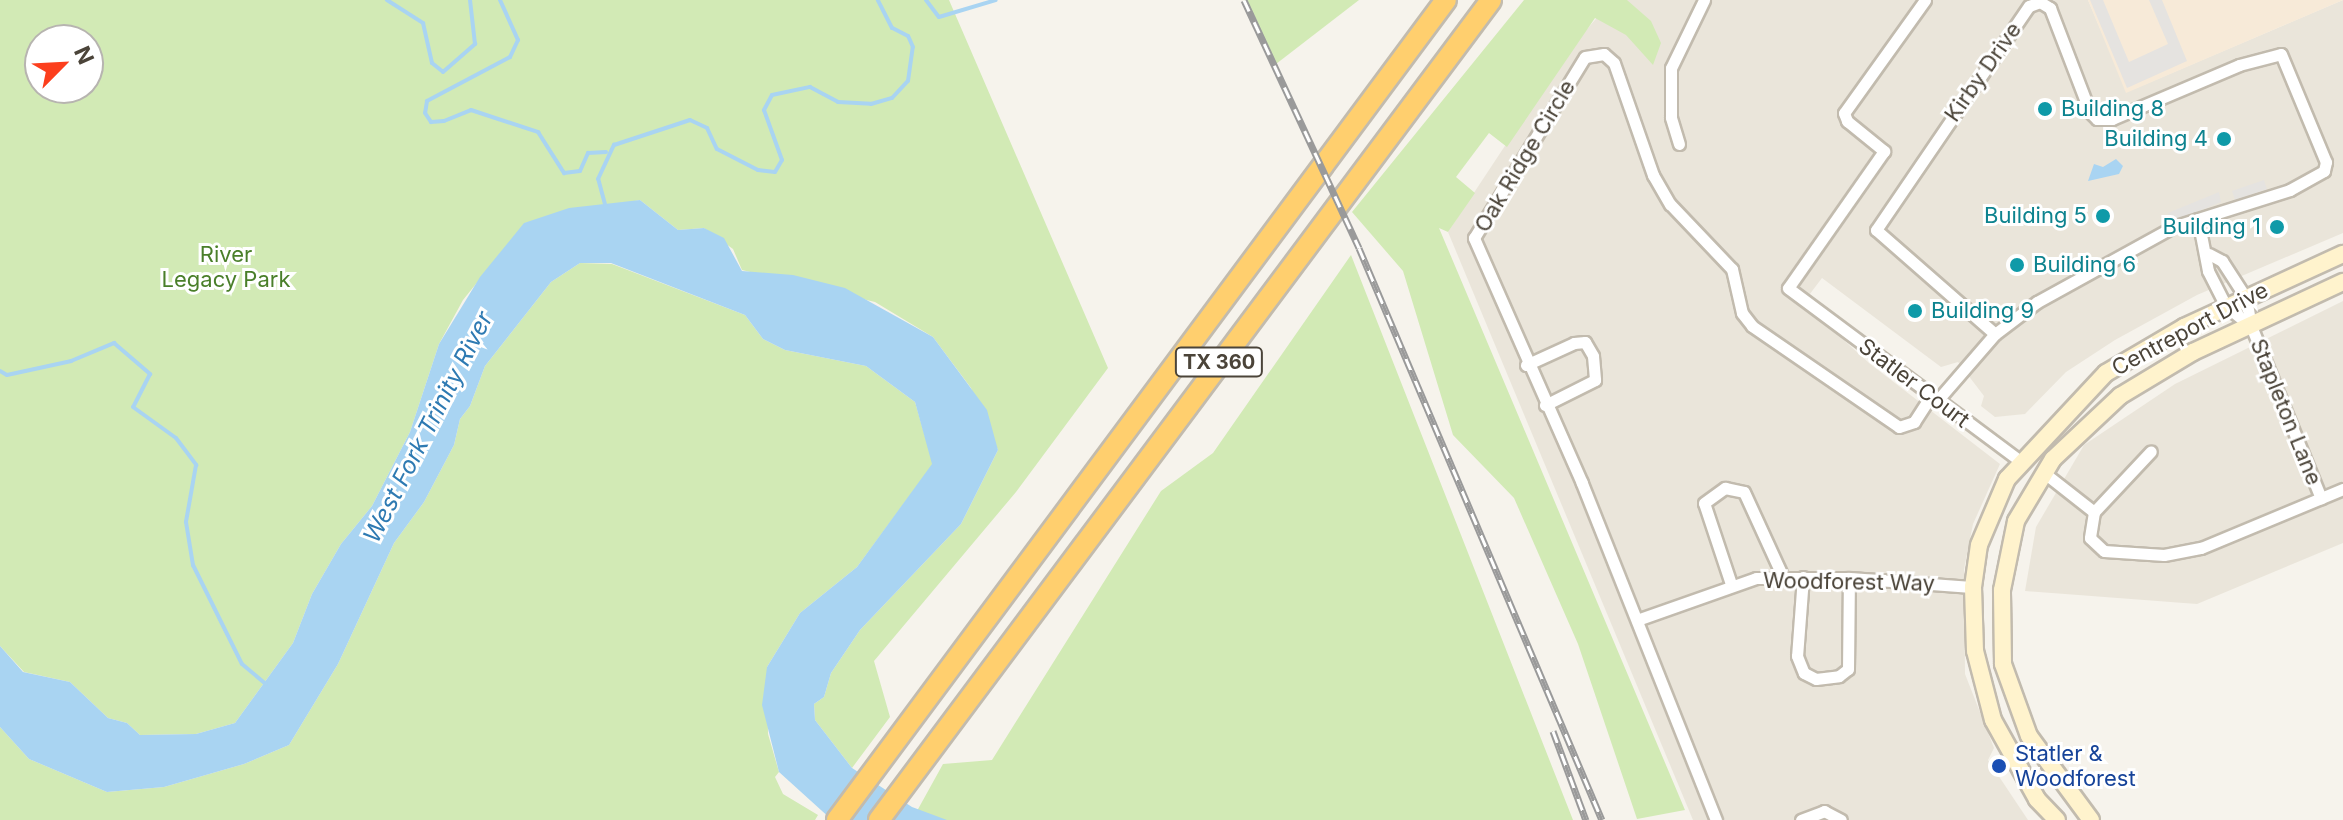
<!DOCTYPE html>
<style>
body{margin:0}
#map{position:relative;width:2343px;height:820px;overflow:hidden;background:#f6f3ec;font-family:Inter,sans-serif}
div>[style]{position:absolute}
.residential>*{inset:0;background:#eae5da}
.commercial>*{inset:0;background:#f7ead8}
.green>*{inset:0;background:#d2eab5}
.parking>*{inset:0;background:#e5e3e0}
.water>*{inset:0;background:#a9d4f2}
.stream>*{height:4px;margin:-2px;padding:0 2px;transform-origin:2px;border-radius:2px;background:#a9d4f2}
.roads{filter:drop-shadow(2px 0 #c2bbae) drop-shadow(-2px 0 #c2bbae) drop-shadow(0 2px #c2bbae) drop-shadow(0 -2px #c2bbae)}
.street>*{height:11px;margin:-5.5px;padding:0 5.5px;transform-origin:5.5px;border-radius:5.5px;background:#fff}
.secondary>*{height:16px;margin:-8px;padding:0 8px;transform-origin:8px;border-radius:8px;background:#fff3cd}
.highway>*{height:20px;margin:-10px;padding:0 10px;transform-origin:10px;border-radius:10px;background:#ffcf6e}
.rail>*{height:7px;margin-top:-3.5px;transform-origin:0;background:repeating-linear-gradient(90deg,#fff 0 12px,#9a9a9a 0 24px);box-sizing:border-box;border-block:2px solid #9a9a9a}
.dots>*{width:22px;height:22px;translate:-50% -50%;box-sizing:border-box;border:4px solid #fff;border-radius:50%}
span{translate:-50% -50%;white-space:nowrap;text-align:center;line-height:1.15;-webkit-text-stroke:6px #fff;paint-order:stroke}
.shield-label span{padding:2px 6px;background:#fff;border:2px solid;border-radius:6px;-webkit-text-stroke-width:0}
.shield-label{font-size:20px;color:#4b4439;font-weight:700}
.street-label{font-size:22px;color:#4b4439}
.culture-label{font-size:22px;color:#0d838f}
.left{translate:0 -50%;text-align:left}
.right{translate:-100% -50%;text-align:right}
.park-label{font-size:22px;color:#4a7f2a}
.transit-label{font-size:22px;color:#164399}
.water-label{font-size:24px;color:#2e7ab2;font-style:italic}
.north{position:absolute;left:24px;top:24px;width:80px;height:80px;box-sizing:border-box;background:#fff;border:2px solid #b7b4b0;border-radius:50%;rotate:66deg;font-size:22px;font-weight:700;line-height:32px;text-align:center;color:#4b4439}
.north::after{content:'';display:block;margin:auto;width:28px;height:36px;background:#fc3f1d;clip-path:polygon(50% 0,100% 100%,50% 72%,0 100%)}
</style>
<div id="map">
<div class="residential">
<i style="clip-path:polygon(1612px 0,2088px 0,2127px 92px,2343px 0,2343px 233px,2197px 295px,2115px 340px,2066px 372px,2025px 414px,1995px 417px,1981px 406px,1984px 396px,1958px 362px,1941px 367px,1822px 278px,1803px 303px,1869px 363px,2000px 464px,1973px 524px,1964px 569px,1965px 674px,1994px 748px,1988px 760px,2028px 820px,1693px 820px,1448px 232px,1565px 55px)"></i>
<i style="clip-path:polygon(2343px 301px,2343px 543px,2197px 604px,2025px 591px,2036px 527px,2084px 445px,2175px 384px)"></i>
</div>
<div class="commercial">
<i style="clip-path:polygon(2088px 0,2343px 0,2126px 93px)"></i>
</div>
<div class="green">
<i style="clip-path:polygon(evenodd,0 0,949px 0,1108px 368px,1016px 492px,874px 661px,890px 717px,852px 768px,815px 720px,814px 704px,824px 697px,831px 673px,860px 630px,961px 524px,998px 450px,971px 388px,933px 337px,875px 302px,742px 270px,733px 249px,704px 228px,678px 230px,640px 200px,525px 223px,463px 300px,439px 344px,410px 432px,372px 506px,341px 544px,312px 594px,293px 643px,235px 723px,196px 734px,140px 735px,127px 723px,108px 718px,70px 682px,24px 672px,0 646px,0 0,40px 40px,88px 40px,88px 88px,40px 88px,40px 40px)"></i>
<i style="clip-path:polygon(1244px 0,1359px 0,1276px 64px)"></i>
<i style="clip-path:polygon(1524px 0,1627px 0,1651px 21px,1661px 43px,1653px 65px,1626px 35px,1595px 18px,1507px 147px,1489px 133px,1456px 177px,1475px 193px,1448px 232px,1439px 228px,1685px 810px,1637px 819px,1578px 644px,1514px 498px,1453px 435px,1403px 271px,1352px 212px)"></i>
<i style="clip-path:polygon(1351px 255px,1573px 820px,912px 820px,943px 764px,992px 760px,1161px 491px,1213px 453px)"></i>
<i style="clip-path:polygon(580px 263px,612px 264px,745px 315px,763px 339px,785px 350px,866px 366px,915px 402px,933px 464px,857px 567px,800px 613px,767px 667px,768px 734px,779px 772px,775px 777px,783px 794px,818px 815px,815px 820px,0 820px,0 727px,29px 759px,107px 792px,164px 787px,244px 764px,289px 745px,338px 664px,394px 543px,424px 502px,454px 445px,460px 419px,470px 406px,485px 366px,551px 282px)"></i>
</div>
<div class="parking">
<i style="clip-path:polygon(2090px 0,2103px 0,2129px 62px,2168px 44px,2149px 0,2162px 0,2187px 61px,2127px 88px)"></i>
<i style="clip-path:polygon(2264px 180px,2267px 189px,2235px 200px,2232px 191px)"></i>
<i style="clip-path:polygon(2219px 192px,2221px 202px,2172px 222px,2168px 213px)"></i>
</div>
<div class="water">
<i style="clip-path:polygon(2116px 159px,2123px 166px,2119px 174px,2088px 181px,2094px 164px,2103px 167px)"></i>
<i style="clip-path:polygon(640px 200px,678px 230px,704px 228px,724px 238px,742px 271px,793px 275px,845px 288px,933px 337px,987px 410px,998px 450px,961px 524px,860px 630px,831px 673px,824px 697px,814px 704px,815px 720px,852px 768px,912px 807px,947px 820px,832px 820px,779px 772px,762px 705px,767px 667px,800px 613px,857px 567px,932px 464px,915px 402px,866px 366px,785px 350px,763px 339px,745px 315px,611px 263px,580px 263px,551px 282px,485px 366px,470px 406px,460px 419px,454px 445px,424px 502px,394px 543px,338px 664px,289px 745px,244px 764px,164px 787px,107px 792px,29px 759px,0 727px,0 646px,23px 672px,70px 682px,108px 718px,127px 723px,140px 735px,196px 734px,235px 723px,293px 643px,312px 594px,341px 544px,372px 506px,410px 432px,439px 344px,480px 277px,524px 223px,569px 208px)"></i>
</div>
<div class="stream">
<i style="left:387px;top:0;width:43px;rotate:32.6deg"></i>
<i style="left:423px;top:23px;width:41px;rotate:77.3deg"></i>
<i style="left:432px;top:63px;width:14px;rotate:39deg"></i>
<i style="left:443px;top:72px;width:43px;rotate:-41.2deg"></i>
<i style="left:475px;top:44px;width:44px;rotate:-96.5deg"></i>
<i style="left:500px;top:0;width:44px;rotate:65.8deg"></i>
<i style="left:518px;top:40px;width:19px;rotate:115deg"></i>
<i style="left:510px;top:57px;width:94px;rotate:152.1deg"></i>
<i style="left:427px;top:101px;width:12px;rotate:99deg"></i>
<i style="left:425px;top:113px;width:11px;rotate:56deg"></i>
<i style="left:431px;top:122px;width:13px;rotate:-4deg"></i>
<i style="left:444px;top:121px;width:29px;rotate:-22deg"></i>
<i style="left:471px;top:110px;width:71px;rotate:18.2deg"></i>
<i style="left:538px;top:132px;width:49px;rotate:57.6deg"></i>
<i style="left:564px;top:173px;width:16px;rotate:-7deg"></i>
<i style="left:580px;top:171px;width:20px;rotate:-66deg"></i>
<i style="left:588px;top:153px;width:18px;rotate:-3deg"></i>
<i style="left:926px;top:0;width:21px;rotate:53deg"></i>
<i style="left:939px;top:17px;width:59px;rotate:-16.6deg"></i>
<i style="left:606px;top:208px;width:30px;rotate:-105deg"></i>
<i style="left:598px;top:179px;width:38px;rotate:-65deg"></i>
<i style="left:614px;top:145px;width:80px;rotate:-18.2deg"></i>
<i style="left:690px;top:120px;width:19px;rotate:25deg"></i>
<i style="left:707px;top:128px;width:23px;rotate:65deg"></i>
<i style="left:717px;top:149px;width:46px;rotate:27.1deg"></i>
<i style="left:758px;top:170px;width:17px;rotate:7deg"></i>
<i style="left:775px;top:172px;width:14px;rotate:-60deg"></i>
<i style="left:782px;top:160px;width:53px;rotate:-109.8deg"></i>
<i style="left:764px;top:110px;width:17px;rotate:-62deg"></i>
<i style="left:772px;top:95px;width:39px;rotate:-12deg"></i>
<i style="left:810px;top:87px;width:32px;rotate:28deg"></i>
<i style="left:838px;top:102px;width:33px;rotate:3deg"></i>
<i style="left:871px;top:104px;width:22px;rotate:-16deg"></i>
<i style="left:892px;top:98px;width:23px;rotate:-47deg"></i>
<i style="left:908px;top:81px;width:34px;rotate:-82deg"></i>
<i style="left:913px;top:47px;width:12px;rotate:-114deg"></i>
<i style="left:908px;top:36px;width:18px;rotate:-153deg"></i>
<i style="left:892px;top:28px;width:31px;rotate:-117deg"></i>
<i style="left:0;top:371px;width:8px;rotate:30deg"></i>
<i style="left:7px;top:375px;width:66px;rotate:-12.3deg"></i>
<i style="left:71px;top:361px;width:47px;rotate:-22.7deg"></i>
<i style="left:114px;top:343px;width:48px;rotate:40.7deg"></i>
<i style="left:150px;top:374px;width:37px;rotate:117deg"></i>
<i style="left:133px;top:407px;width:53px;rotate:35.8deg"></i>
<i style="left:176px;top:438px;width:34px;rotate:53deg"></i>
<i style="left:196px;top:465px;width:58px;rotate:100deg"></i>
<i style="left:186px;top:522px;width:44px;rotate:80.8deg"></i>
<i style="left:193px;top:565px;width:110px;rotate:63.7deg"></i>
<i style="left:242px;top:664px;width:31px;rotate:40deg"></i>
</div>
<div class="roads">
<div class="street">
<i style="left:1925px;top:0;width:139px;rotate:125.6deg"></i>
<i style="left:1844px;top:113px;width:9px;rotate:69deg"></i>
<i style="left:1847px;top:121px;width:48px;rotate:39deg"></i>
<i style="left:1884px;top:151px;width:167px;rotate:125deg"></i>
<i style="left:1788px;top:288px;width:289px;rotate:36.7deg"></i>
<i style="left:1679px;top:144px;width:28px;rotate:-107deg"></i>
<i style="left:1671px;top:117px;width:49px;rotate:-90deg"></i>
<i style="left:1671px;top:68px;width:76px;rotate:-64.1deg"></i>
<i style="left:2198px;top:219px;width:53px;rotate:79.1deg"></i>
<i style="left:2208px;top:271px;width:39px;rotate:63deg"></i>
<i style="left:2226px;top:306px;width:32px;rotate:39deg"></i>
<i style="left:2209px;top:254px;width:15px;rotate:28deg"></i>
<i style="left:2222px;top:261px;width:44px;rotate:57deg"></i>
<i style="left:2246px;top:298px;width:28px;rotate:80deg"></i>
<i style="left:2251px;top:326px;width:186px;rotate:67.9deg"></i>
<i style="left:1526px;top:365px;width:53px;rotate:-24.6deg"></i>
<i style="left:1574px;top:343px;width:11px;rotate:-5deg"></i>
<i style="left:1585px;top:342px;width:16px;rotate:60deg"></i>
<i style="left:1593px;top:356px;width:24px;rotate:85deg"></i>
<i style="left:1595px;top:380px;width:56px;rotate:153.4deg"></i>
<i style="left:1936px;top:402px;width:90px;rotate:-49.1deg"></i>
<i style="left:1995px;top:334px;width:158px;rotate:-138.8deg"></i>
<i style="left:1876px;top:230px;width:271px;rotate:-55.7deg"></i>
<i style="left:2029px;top:6px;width:12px;rotate:-20deg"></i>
<i style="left:2040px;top:2px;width:12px;rotate:31deg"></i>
<i style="left:2050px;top:8px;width:111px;rotate:69deg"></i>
<i style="left:2090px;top:112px;width:10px;rotate:45deg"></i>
<i style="left:2097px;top:119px;width:15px"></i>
<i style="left:2112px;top:119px;width:138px;rotate:-23deg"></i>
<i style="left:2239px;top:65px;width:43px;rotate:-14.7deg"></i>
<i style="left:2281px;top:54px;width:117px;rotate:67.4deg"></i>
<i style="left:2326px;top:162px;width:9px;rotate:103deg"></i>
<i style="left:2324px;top:171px;width:39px;rotate:151deg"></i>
<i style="left:2290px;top:190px;width:123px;rotate:162.5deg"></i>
<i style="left:2173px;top:227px;width:155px;rotate:151.1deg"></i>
<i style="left:2037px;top:302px;width:53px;rotate:142.7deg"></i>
<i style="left:2043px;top:472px;width:65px;rotate:38.1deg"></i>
<i style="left:2094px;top:512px;width:26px;rotate:99deg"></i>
<i style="left:2090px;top:538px;width:19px;rotate:43deg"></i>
<i style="left:2104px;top:551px;width:60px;rotate:3.8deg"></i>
<i style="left:2164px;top:555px;width:38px;rotate:-11deg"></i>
<i style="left:2201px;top:548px;width:154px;rotate:-22.6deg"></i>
<i style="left:2094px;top:512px;width:83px;rotate:-46.9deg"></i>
<i style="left:1803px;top:577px;width:79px;rotate:94.3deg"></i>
<i style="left:1797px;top:656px;width:18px;rotate:68deg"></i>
<i style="left:1804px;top:673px;width:13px;rotate:27deg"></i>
<i style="left:1816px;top:679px;width:23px;rotate:-7deg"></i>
<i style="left:1839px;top:676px;width:11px;rotate:-38deg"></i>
<i style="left:1848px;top:669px;width:91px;rotate:-89.4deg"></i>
<i style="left:1731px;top:584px;width:85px;rotate:-108.4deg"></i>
<i style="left:1704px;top:503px;width:26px;rotate:-36deg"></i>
<i style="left:1725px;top:488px;width:19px;rotate:12deg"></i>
<i style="left:1744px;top:492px;width:94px;rotate:65.4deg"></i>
<i style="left:1637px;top:620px;width:126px;rotate:-19.4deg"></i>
<i style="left:1756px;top:578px;width:93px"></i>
<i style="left:1849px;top:578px;width:124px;rotate:4.2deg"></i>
<i style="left:1716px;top:820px;width:363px;rotate:-111.7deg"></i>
<i style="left:1582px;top:483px;width:268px;rotate:-113.8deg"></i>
<i style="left:1474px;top:238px;width:212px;rotate:-58.5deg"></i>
<i style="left:1585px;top:57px;width:19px;rotate:-9deg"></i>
<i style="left:1604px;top:54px;width:13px;rotate:42deg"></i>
<i style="left:1614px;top:63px;width:119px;rotate:70.8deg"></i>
<i style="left:1653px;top:175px;width:34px;rotate:60deg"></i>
<i style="left:1670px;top:204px;width:90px;rotate:46.4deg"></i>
<i style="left:1732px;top:269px;width:45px;rotate:77.2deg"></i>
<i style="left:1742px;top:313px;width:16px;rotate:52deg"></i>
<i style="left:1752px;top:326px;width:178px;rotate:34.5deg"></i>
<i style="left:1899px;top:427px;width:16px;rotate:-18deg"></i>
<i style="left:1914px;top:422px;width:30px;rotate:-57deg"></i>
<i style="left:1801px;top:820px;width:25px;rotate:-21deg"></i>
<i style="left:1824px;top:811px;width:19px;rotate:28deg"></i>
</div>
<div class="secondary">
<i style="left:2057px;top:820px;width:29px;rotate:-134deg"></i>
<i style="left:2037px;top:799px;width:90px;rotate:-119.1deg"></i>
<i style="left:1993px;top:720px;width:71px;rotate:-104.6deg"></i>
<i style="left:1975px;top:651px;width:64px;rotate:-91.8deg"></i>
<i style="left:1973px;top:587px;width:42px;rotate:-81.9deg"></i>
<i style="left:1979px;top:545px;width:72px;rotate:-67deg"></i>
<i style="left:2007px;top:479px;width:145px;rotate:-47deg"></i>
<i style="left:2106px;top:373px;width:91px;rotate:-30.5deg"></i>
<i style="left:2184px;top:327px;width:175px;rotate:-24.7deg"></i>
<i style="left:2091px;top:820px;width:104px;rotate:-126.4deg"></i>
<i style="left:2029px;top:736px;width:77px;rotate:-109.9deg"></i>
<i style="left:2003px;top:664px;width:74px;rotate:-90.8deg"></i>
<i style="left:2002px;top:590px;width:70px;rotate:-78.5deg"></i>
<i style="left:2016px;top:521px;width:72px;rotate:-59.2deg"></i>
<i style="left:2053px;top:459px;width:92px;rotate:-43.2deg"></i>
<i style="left:2120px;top:396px;width:85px;rotate:-31.1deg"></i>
<i style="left:2193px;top:352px;width:166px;rotate:-25deg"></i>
</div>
<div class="highway">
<i style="left:837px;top:820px;width:1021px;rotate:-53.4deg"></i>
<i style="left:879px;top:820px;width:1023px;rotate:-53.26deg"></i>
</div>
</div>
<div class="rail">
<i style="left:1244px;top:0;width:273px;rotate:65.1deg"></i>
<i style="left:1359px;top:248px;width:621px;rotate:66.98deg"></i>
<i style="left:1553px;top:731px;width:95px;rotate:69.7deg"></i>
</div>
<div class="dots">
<i style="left:2045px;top:109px;background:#0f9aa8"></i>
<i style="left:2224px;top:139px;background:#0f9aa8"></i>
<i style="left:2103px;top:216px;background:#0f9aa8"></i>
<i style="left:2277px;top:227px;background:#0f9aa8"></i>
<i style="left:2017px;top:265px;background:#0f9aa8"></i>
<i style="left:1915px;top:311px;background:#0f9aa8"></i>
<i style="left:1999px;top:766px;background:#1a4fb4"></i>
</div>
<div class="shield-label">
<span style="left:1219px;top:362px">TX 360</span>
</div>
<div class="street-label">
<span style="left:1983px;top:72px;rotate:-55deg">Kirby Drive</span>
<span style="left:1525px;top:156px;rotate:-59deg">Oak Ridge Circle</span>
<span style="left:2190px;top:329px;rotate:-28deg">Centreport Drive</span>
<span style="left:1914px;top:383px;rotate:37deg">Statler Court</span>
<span style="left:2286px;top:412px;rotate:68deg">Stapleton Lane</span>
<span style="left:1849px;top:582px;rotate:1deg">Woodforest Way</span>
</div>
<div class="culture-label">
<span class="left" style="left:2061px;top:109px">Building 8</span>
<span class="right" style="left:2208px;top:139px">Building 4</span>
<span class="right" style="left:2087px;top:216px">Building 5</span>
<span class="right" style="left:2261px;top:227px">Building 1</span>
<span class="left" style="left:2033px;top:265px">Building 6</span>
<span class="left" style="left:1931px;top:311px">Building 9</span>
</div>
<div class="park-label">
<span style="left:226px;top:267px">River<br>Legacy Park</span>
</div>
<div class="transit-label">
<span class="left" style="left:2015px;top:766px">Statler &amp;<br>Woodforest</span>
</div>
<div class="water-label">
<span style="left:428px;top:427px;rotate:-63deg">West Fork Trinity River</span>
</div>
<div class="north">N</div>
</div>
